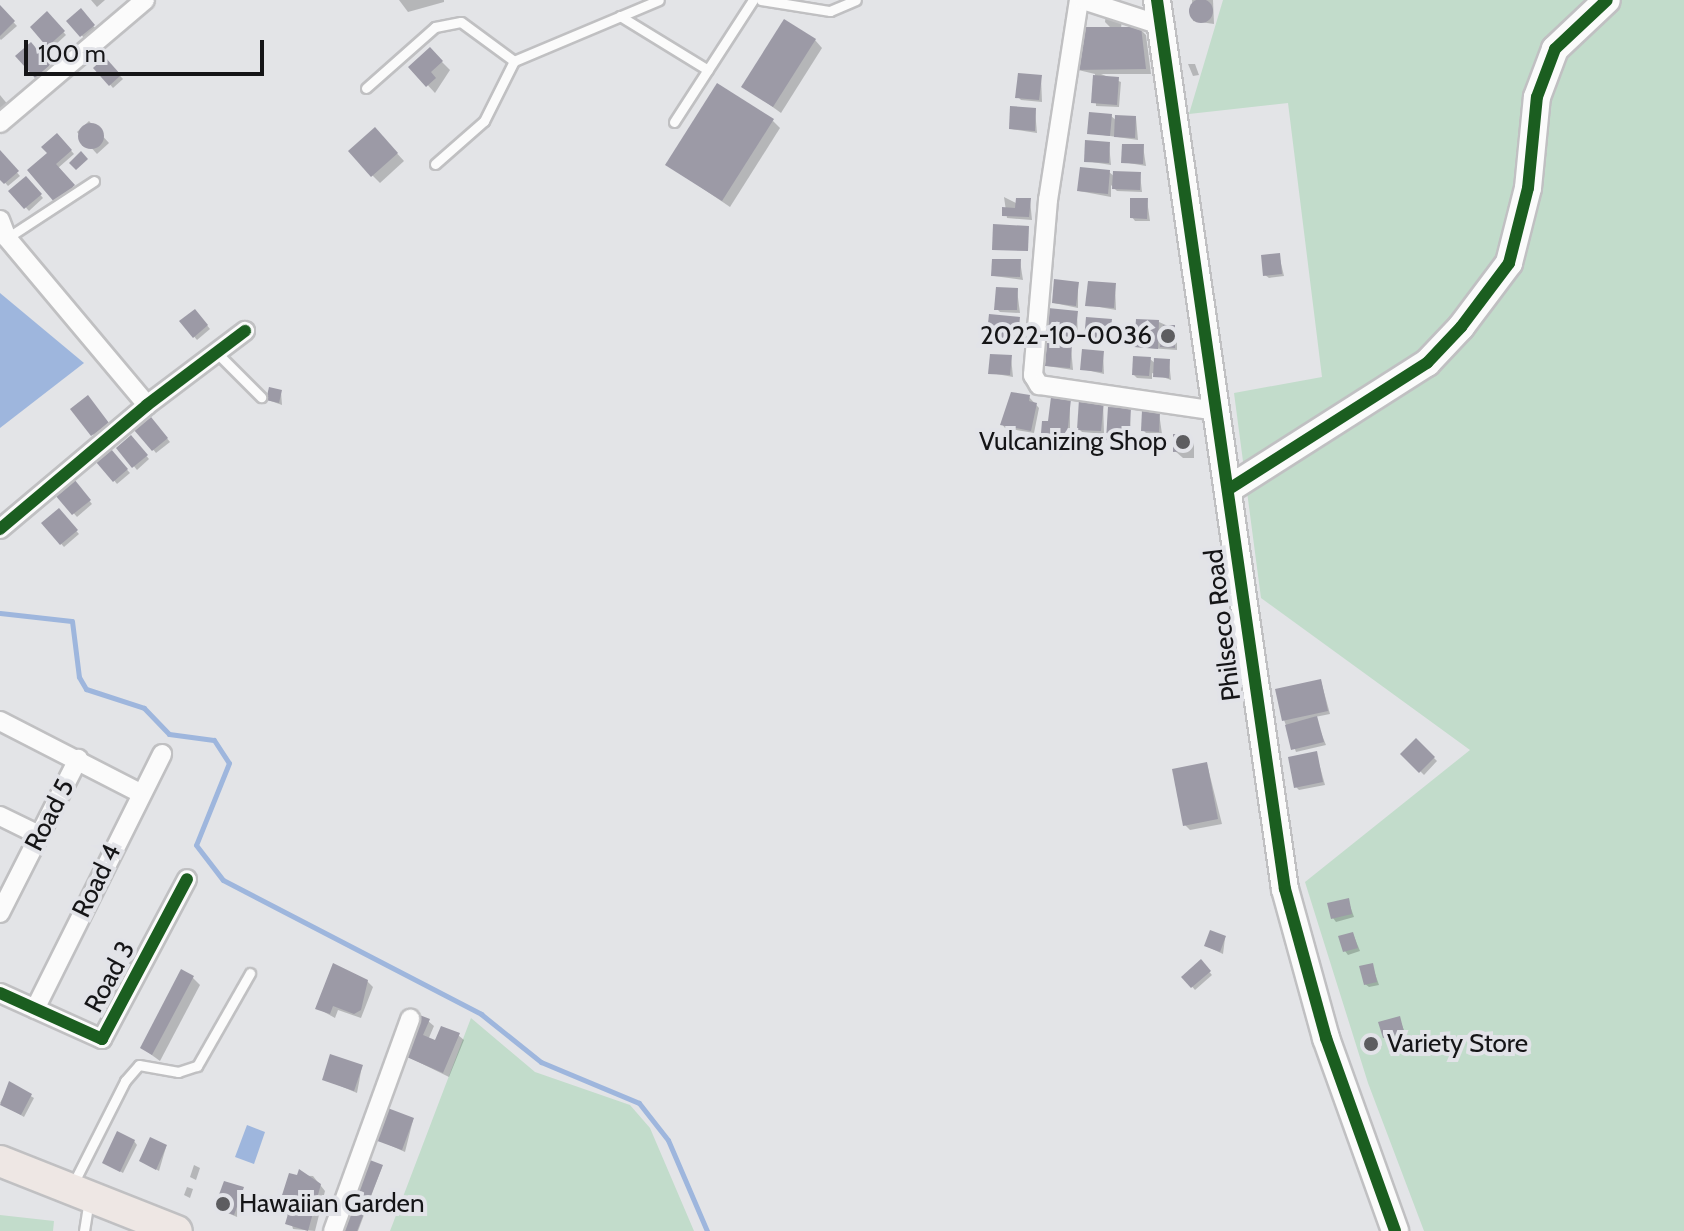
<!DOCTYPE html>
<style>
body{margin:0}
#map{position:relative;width:1684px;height:1231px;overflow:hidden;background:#e3e4e7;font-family:Cabin,sans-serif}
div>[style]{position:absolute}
.green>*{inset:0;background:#c2dccb}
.water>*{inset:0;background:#9eb6dd}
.shadow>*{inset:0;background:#0003}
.stream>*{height:5px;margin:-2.5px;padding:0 2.5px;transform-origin:2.5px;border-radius:2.5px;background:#9eb6dd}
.building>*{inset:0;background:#9c9aa6}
.round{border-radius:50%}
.roads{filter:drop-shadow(2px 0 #c0c0c2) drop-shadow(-2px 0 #c0c0c2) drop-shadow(0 2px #c0c0c2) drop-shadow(0 -2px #c0c0c2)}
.lane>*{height:9px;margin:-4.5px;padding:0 4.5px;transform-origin:4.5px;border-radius:4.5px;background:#fbfbfb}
.street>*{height:18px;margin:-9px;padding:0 9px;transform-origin:9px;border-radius:9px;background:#fbfbfb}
.secondary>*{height:26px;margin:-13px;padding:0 13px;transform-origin:13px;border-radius:13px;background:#fbfbfb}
.primary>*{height:30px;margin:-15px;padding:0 15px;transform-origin:15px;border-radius:15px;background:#eee7e4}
.cycleway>*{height:12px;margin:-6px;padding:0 6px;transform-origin:6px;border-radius:6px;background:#1b5e20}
.dots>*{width:22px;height:22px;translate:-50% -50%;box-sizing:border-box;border:4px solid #e2e3e8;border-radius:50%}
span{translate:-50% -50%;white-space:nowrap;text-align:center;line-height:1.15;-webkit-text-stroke:8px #e2e3e8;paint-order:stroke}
.poi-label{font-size:26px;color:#151517}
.right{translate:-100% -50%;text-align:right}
.left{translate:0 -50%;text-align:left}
.street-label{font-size:26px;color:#151517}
.scale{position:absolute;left:24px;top:40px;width:240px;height:36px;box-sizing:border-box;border:4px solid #151517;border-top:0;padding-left:10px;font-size:24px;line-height:28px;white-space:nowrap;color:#151517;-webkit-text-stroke:6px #e2e3e8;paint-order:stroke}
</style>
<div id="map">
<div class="green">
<i style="clip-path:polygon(1223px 0,1684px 0,1684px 1231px,1424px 1231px,1368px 1083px,1305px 882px,1470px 750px,1261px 598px,1234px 393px,1322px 377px,1288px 103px,1189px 114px)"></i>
<i style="clip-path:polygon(471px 1018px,535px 1072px,630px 1105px,650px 1128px,694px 1231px,390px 1231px)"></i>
<i style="clip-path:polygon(0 1215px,54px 1221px,53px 1231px,0 1231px)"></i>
</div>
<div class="water">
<i style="clip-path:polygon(0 293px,84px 363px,0 428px)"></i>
<i style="clip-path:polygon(247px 1125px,265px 1132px,254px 1164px,235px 1157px)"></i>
</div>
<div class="shadow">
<i style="clip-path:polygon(91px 0,105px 0,97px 7px)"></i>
<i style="clip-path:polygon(399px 0,444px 0,444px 2px,408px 12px)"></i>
<i style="clip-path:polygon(1192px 0,1213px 0,1214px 24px,1193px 21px)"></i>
<i style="clip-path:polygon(0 8px,17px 26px,1px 40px,0 39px)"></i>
<i style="clip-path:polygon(80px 11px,96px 29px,85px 39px,69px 21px)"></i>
<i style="clip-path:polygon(1106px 13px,1122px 18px,1121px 29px,1140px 29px,1146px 35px,1151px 74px,1101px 74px,1121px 82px,1119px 107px,1096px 106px,1095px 74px,1074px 69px,1112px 29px,1105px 22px)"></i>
<i style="clip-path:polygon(47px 14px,66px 35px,52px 48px,32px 27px)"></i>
<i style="clip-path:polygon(815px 40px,822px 48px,781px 113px,744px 86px)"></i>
<i style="clip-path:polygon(30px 45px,52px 69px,39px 80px,18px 56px)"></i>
<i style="clip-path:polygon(430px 50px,450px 70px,435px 93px,411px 67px)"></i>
<i style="clip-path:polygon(105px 60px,123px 79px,113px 88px,96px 68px)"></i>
<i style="clip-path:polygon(1188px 64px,1195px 64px,1199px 75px,1193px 76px)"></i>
<i style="clip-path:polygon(1041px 77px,1042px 102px,1021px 100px,1018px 97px)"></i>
<i style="clip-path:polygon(0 95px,9px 106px,0 114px)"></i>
<i style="clip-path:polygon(1035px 110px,1037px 133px,1011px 129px)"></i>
<i style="clip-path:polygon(1111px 116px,1117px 121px,1136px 118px,1138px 140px,1089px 133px)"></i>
<i style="clip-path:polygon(89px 121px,109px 143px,97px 154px,77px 132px)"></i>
<i style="clip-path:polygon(773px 121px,780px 128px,730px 207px,668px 165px)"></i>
<i style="clip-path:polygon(57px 135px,74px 154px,58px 168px,76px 190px,60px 204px,50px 153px)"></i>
<i style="clip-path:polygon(382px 137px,404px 161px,380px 183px,372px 175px)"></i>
<i style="clip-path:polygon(1109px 144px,1111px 165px,1086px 161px)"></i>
<i style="clip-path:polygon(1143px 146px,1146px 166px,1123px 162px)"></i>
<i style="clip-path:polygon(0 153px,20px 176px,8px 186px,0 177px)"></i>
<i style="clip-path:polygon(1109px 172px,1115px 177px,1140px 174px,1142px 192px,1117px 191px,1111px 185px,1111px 197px,1079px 191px)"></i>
<i style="clip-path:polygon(26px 178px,43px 198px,29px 211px,11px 191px)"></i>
<i style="clip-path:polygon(1004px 197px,1018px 204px,1030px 200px,1032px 220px,1007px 218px)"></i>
<i style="clip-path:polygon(1147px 200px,1150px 221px,1135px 221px,1132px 217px)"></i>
<i style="clip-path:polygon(1279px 255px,1284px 276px,1269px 278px,1265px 275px)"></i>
<i style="clip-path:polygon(1020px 261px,1023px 280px,994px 276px)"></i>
<i style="clip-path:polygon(1078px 284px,1078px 308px,1054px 303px)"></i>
<i style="clip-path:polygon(1115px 285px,1116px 310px,1088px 305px)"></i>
<i style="clip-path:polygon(1017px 290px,1020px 313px,1000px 312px,997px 309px)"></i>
<i style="clip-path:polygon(1077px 313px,1078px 339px,1048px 333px)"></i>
<i style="clip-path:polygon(198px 314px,210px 329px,197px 340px,182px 322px)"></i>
<i style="clip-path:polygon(1019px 319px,1020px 348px,988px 342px)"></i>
<i style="clip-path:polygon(1111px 321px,1112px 344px,1086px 339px)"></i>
<i style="clip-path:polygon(1159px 322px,1177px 330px,1177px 350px,1136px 347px)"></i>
<i style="clip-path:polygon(1071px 347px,1073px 370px,1047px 366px)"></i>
<i style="clip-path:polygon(1103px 353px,1104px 374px,1082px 369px)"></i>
<i style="clip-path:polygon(1011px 357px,1013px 377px,991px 373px)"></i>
<i style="clip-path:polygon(1150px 359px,1156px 364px,1169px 361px,1171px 380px,1152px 373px,1152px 379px,1137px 378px,1134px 375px)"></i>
<i style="clip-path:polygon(281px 392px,282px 405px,268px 400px)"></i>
<i style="clip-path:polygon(1029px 397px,1039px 408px,1034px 433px,1005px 428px,1002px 424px)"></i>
<i style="clip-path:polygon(91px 401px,111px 427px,96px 438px,73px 409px)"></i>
<i style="clip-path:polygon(1070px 401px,1070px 438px,1046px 435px,1043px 432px)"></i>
<i style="clip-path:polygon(1103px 402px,1104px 434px,1082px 432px,1079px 429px)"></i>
<i style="clip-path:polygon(1130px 410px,1131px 444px,1111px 442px,1108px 439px)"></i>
<i style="clip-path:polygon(1159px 413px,1162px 434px,1146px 433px,1143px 430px)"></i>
<i style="clip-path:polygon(151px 419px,170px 442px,156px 453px,137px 430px)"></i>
<i style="clip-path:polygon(1186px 436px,1194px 443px,1194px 458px,1183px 458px,1175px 451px)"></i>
<i style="clip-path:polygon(131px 438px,149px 459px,137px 470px,119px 448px)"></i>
<i style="clip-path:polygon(111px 452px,130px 473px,117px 484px,99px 462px)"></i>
<i style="clip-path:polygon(74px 482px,92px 504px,77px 517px,58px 495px)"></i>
<i style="clip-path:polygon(59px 511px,79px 534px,64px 547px,44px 524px)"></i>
<i style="clip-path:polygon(1321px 681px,1330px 714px,1315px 717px,1326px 745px,1296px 752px,1284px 720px)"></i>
<i style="clip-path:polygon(1416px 740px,1437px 761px,1424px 775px,1403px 754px)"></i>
<i style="clip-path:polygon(1316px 753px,1325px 785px,1299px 790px,1296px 787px)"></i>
<i style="clip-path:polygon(1207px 764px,1222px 824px,1190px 830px,1185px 825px)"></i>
<i style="clip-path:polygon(1348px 900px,1354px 917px,1336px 922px,1333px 918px)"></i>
<i style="clip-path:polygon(1353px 934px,1360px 951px,1348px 955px,1345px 951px)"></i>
<i style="clip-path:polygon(1225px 938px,1223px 954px,1206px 946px)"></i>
<i style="clip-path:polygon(1201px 962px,1212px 975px,1195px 990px,1184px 977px)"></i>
<i style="clip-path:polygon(1372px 965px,1379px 985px,1369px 987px,1365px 984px)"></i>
<i style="clip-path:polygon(192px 977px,200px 985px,160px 1061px,142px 1048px)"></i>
<i style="clip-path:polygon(367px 981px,373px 987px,361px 1018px,338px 1010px,335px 1018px,317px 1008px)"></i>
<i style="clip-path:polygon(1399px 1018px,1406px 1035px,1388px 1040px,1385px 1037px)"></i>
<i style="clip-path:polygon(428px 1021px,434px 1026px,428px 1040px,437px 1043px,458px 1035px,464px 1040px,449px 1077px,402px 1054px)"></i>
<i style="clip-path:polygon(1378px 1040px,1382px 1047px,1374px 1050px,1371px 1043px)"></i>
<i style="clip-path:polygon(362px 1066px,357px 1093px,324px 1079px)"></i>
<i style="clip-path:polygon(10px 1084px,34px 1098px,24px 1117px,0 1103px)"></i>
<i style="clip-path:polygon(413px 1120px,405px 1152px,374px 1138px)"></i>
<i style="clip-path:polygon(134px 1141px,137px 1145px,123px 1173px,104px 1163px)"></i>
<i style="clip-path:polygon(166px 1147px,159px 1171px,141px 1161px)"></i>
<i style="clip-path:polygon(194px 1165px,200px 1168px,196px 1180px,190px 1177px)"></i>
<i style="clip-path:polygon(382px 1167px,358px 1231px,336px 1231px)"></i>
<i style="clip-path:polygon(291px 1175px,313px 1176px,325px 1191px,315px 1231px,293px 1229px,290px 1217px,279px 1210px)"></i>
<i style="clip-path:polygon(187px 1187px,193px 1189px,190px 1198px,184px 1195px)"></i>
<i style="clip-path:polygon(243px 1189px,237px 1217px,216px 1208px)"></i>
</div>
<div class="stream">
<i style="left:0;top:613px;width:72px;rotate:6.3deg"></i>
<i style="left:72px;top:621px;width:56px;rotate:82.9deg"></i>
<i style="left:79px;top:677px;width:14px;rotate:60deg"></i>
<i style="left:86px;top:689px;width:61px;rotate:18.1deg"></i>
<i style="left:144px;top:708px;width:36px;rotate:46deg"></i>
<i style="left:169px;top:734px;width:45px;rotate:7.6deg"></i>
<i style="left:214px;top:740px;width:27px;rotate:57deg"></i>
<i style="left:229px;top:763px;width:88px;rotate:111.9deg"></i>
<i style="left:196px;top:845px;width:44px;rotate:52.4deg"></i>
<i style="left:223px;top:880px;width:291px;rotate:27.4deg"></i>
<i style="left:481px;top:1014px;width:77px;rotate:38.7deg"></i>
<i style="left:541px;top:1062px;width:106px;rotate:22.7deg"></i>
<i style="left:639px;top:1103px;width:47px;rotate:51.9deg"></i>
<i style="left:668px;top:1140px;width:99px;rotate:66.8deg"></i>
</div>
<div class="building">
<i class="round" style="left:1189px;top:-1px;width:24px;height:24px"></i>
<i style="clip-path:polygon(0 5px,15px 21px,0 36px)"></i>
<i style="clip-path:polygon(81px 8px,95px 25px,80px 37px,66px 21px)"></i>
<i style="clip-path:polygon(47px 11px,65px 31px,47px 47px,30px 27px)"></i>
<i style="clip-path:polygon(784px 19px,816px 39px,773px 107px,741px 87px)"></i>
<i style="clip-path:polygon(1077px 27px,1141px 27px,1146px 69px,1072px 70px)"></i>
<i style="clip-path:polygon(31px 42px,50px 65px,35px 78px,15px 56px)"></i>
<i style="clip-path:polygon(430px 47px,443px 61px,431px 72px,436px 78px,426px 87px,408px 67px)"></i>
<i style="clip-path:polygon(105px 57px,121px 75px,109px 86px,93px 68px)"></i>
<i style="clip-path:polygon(1018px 73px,1042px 75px,1039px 100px,1015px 98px)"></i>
<i style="clip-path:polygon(1093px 75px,1119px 77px,1117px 105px,1091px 103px)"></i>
<i style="clip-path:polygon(717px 83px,774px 119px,722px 201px,665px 165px)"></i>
<i style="clip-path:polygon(1010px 106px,1036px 108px,1035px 131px,1009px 129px)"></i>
<i style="clip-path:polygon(1089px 112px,1112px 114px,1110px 136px,1087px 134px)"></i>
<i style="clip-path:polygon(1115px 115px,1136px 116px,1135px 138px,1114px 137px)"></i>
<i class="round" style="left:78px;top:123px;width:26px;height:26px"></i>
<i style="clip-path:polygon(375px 127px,398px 153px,371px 177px,348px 151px)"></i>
<i style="clip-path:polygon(57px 133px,72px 150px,56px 164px,75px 185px,55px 203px,27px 170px,47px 153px,41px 147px)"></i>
<i style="clip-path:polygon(1085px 140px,1110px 142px,1109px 163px,1084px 162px)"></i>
<i style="clip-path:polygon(1122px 144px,1144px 144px,1143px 164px,1121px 163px)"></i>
<i style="clip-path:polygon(0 150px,19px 171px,4px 184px,0 180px)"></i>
<i style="clip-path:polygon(81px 151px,88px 159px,76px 170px,69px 163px)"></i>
<i style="clip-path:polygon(1080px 167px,1110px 170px,1108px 194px,1077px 191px)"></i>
<i style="clip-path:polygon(1113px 171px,1141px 172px,1140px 190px,1112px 189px)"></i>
<i style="clip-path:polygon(26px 176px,42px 194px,24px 209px,8px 191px)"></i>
<i style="clip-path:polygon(1016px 198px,1031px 198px,1029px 217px,1002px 216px,1002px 207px,1015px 208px)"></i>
<i style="clip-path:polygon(1130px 198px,1148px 198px,1147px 219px,1130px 218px)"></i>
<i style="clip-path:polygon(993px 224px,1029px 226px,1028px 251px,992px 250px)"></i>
<i style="clip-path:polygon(1280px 253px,1282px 274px,1263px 276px,1261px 255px)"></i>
<i style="clip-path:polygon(992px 259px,1021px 259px,1020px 277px,991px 276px)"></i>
<i style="clip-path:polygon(1054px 279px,1079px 282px,1076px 306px,1052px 303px)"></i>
<i style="clip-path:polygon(1088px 281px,1116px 283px,1114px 308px,1085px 306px)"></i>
<i style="clip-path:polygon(996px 287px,1018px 288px,1017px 310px,994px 310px)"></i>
<i style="clip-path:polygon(1048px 308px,1078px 311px,1075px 337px,1045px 334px)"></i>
<i style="clip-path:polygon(195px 309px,208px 325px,193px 338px,179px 321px)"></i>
<i style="clip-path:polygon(989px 314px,1020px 317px,1017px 346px,986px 343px)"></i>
<i style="clip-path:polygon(1086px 317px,1112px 319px,1109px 342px,1084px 340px)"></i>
<i style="clip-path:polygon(1136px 319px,1159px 320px,1158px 349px,1134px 347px)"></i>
<i style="clip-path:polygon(1163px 325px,1175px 325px,1175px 348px,1160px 347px)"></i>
<i style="clip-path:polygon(1047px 343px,1072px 345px,1070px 368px,1045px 366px)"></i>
<i style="clip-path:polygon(1082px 349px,1104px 351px,1102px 372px,1080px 370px)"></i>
<i style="clip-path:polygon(990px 354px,1012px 355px,1010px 375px,988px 374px)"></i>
<i style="clip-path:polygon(1133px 356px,1151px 357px,1149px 376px,1132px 375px)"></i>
<i style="clip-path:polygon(1154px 358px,1170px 359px,1169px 378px,1153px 377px)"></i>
<i style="clip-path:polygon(269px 387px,282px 390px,279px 403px,266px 400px)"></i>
<i style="clip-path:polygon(1011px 392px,1030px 395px,1029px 401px,1037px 403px,1031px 431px,1000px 425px)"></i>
<i style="clip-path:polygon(88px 395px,109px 423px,91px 436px,70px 409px)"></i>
<i style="clip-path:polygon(1051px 397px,1071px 399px,1067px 436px,1041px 433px,1042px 421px,1048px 421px)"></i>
<i style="clip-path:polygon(1079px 399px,1104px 400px,1101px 431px,1077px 430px)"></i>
<i style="clip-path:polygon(1108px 407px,1131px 408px,1129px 441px,1106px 440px)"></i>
<i style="clip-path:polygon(1142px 410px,1160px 411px,1159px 432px,1141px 431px)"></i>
<i style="clip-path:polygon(151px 417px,168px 438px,152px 451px,134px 430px)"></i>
<i style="clip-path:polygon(1173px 434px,1187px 434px,1188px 451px,1173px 452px)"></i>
<i style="clip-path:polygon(131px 435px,148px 455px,132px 468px,116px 448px)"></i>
<i style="clip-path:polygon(111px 449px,128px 469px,113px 482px,96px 462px)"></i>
<i style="clip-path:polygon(74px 479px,91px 500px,72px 515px,55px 495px)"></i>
<i style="clip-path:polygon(59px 508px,78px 530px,60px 545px,41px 523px)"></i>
<i style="clip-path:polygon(1321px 679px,1328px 711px,1282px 721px,1275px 689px)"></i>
<i style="clip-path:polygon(1317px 716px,1324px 742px,1291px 750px,1285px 725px)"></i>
<i style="clip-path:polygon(1416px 738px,1435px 757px,1419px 773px,1400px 754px)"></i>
<i style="clip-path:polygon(1317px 751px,1323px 782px,1294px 788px,1288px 757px)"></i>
<i style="clip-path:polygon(1207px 762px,1218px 819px,1183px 826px,1172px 769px)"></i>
<i style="clip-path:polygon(1349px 898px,1352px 914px,1331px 919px,1327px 903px)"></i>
<i style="clip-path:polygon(1210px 930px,1226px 936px,1220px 952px,1204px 946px)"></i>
<i style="clip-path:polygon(1353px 932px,1358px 948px,1343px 952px,1338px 936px)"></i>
<i style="clip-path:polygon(1201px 959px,1211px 971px,1191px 988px,1181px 977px)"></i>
<i style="clip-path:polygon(333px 963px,368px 980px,361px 1010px,354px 1014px,333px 1006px,330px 1014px,315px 1009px)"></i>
<i style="clip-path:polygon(1373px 963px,1377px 982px,1364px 985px,1359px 966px)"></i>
<i style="clip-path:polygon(181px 969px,194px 976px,152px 1055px,140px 1048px)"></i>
<i style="clip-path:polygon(417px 1014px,430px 1019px,423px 1035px,435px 1040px,441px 1026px,460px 1033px,443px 1073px,400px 1054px)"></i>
<i style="clip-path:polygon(1400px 1016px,1404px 1032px,1383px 1038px,1378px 1022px)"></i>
<i style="clip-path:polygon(330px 1054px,363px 1065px,354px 1091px,322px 1080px)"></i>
<i style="clip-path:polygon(9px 1081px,32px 1094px,21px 1115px,0 1105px)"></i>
<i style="clip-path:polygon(385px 1107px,414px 1118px,402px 1150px,372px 1139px)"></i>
<i style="clip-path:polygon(117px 1131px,135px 1140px,120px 1172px,102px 1163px)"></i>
<i style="clip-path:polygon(150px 1137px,167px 1145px,156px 1170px,139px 1161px)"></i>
<i style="clip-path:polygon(362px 1157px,383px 1165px,357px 1231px,334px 1231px)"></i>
<i style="clip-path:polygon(299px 1169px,321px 1184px,308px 1231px,285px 1224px,288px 1214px,277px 1211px,289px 1173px,297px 1175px)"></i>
<i style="clip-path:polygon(224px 1181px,244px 1187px,234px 1215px,214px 1208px)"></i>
</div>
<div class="roads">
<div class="lane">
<i style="left:761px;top:0;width:70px;rotate:9.1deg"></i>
<i style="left:830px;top:11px;width:28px;rotate:-23deg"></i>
<i style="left:620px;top:16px;width:103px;rotate:31.5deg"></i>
<i style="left:366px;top:88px;width:92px;rotate:-41.5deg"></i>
<i style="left:435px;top:27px;width:26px;rotate:-11deg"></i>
<i style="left:461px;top:22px;width:66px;rotate:36.3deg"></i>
<i style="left:514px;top:61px;width:157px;rotate:-22.8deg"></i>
<i style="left:674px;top:122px;width:145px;rotate:-57.1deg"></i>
<i style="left:435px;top:164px;width:65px;rotate:-41.3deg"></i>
<i style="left:484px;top:121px;width:67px;rotate:-63.4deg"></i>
<i style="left:7px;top:238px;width:104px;rotate:-33.2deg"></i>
<i style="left:216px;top:352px;width:64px;rotate:45deg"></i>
<i style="left:72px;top:1186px;width:118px;rotate:-63.2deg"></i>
<i style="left:125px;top:1081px;width:21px;rotate:-49deg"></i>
<i style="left:139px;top:1065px;width:40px;rotate:10deg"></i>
<i style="left:178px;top:1072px;width:20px;rotate:-18deg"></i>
<i style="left:197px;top:1066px;width:107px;rotate:-60.3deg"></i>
<i style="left:84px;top:1231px;width:30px;rotate:-81deg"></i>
</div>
<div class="street">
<i style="left:1079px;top:0;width:202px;rotate:98.8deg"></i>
<i style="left:1048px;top:200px;width:176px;rotate:94.9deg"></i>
<i style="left:1033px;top:375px;width:12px;rotate:59deg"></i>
<i style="left:1039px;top:385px;width:180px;rotate:8.3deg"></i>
<i style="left:1083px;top:0;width:81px;rotate:18deg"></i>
<i style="left:0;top:123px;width:190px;rotate:-40.3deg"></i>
<i style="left:0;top:220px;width:19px;rotate:69deg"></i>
<i style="left:7px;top:238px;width:218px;rotate:50deg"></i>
<i style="left:0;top:529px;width:192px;rotate:-40.1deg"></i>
<i style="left:147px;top:405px;width:123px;rotate:-37.1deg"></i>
<i style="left:0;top:721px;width:157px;rotate:27.2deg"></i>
<i style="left:0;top:816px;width:43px;rotate:26deg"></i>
<i style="left:0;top:913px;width:173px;rotate:-63.1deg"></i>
<i style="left:0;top:993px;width:112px;rotate:24.3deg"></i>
<i style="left:102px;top:1039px;width:181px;rotate:-62deg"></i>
<i style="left:35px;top:1009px;width:285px;rotate:-63.5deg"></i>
<i style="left:333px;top:1231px;width:226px;rotate:-70deg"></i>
</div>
<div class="secondary">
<i style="left:1157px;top:0;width:898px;rotate:81.81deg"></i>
<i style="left:1285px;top:889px;width:155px;rotate:74.6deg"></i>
<i style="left:1326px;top:1038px;width:205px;rotate:70.3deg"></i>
<i style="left:1229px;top:489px;width:235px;rotate:-32.5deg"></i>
<i style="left:1427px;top:363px;width:50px;rotate:-46.6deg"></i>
<i style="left:1461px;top:327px;width:80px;rotate:-53.1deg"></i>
<i style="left:1509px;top:263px;width:77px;rotate:-75.8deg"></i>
<i style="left:1528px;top:188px;width:91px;rotate:-84.4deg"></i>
<i style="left:1537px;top:97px;width:51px;rotate:-69.4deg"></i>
<i style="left:1555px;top:49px;width:71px;rotate:-43.3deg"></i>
</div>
<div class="primary">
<i style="left:0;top:1161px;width:190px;rotate:21.6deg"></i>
</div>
</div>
<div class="cycleway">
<i style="left:1157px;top:0;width:898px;rotate:81.81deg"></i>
<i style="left:1285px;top:889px;width:155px;rotate:74.6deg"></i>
<i style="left:1326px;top:1038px;width:205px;rotate:70.3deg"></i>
<i style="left:1229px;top:489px;width:235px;rotate:-32.5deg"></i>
<i style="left:1427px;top:363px;width:50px;rotate:-46.6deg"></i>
<i style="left:1461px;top:327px;width:80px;rotate:-53.1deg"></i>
<i style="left:1509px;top:263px;width:77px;rotate:-75.8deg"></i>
<i style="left:1528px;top:188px;width:91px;rotate:-84.4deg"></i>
<i style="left:1537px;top:97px;width:51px;rotate:-69.4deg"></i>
<i style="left:1555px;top:49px;width:71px;rotate:-43.3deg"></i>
<i style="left:0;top:529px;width:192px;rotate:-40.1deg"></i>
<i style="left:147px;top:405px;width:123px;rotate:-37.1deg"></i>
<i style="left:0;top:993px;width:112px;rotate:24.3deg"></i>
<i style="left:102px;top:1039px;width:181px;rotate:-62deg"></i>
</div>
<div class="dots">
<i style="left:1168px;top:336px;background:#5d5d60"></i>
<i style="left:1183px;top:442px;background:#5d5d60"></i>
<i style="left:1371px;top:1044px;background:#5d5d60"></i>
<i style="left:223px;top:1204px;background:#5d5d60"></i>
</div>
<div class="poi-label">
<span class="right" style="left:1152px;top:336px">2022-10-0036</span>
<span class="right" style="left:1167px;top:442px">Vulcanizing Shop</span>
<span class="left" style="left:1387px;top:1044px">Variety Store</span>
<span class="left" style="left:239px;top:1204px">Hawaiian Garden</span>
</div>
<div class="street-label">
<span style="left:1223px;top:625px;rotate:-97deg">Philseco Road</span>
<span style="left:50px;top:815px;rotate:-63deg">Road 5</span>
<span style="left:97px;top:881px;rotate:-64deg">Road 4</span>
<span style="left:110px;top:977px;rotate:-62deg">Road 3</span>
</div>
<div class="scale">100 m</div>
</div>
